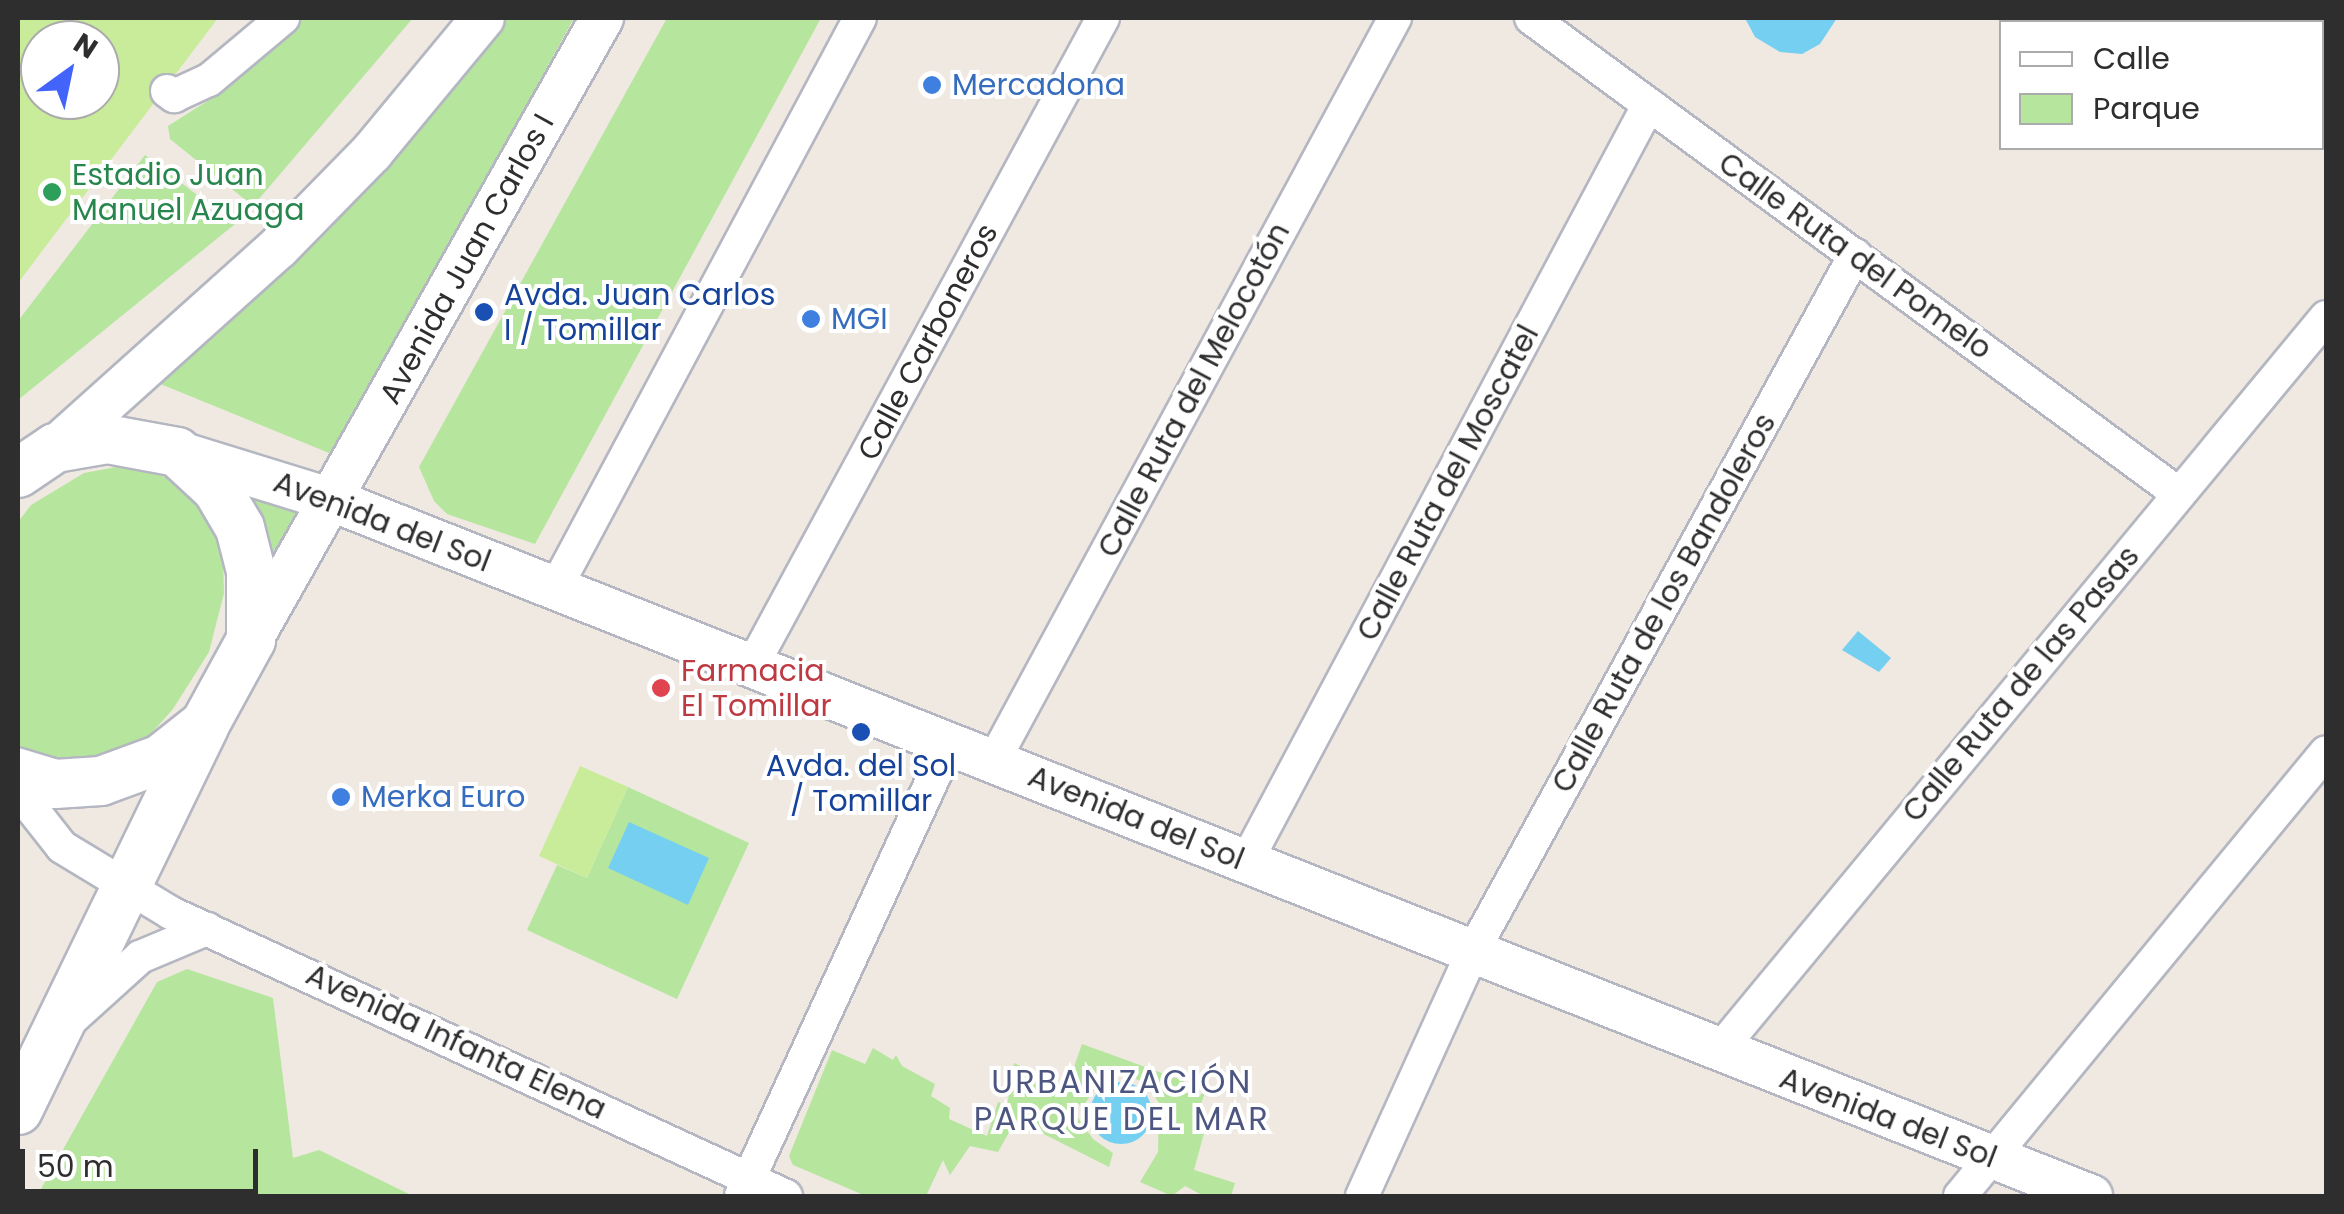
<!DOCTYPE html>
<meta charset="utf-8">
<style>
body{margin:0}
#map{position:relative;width:2344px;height:1214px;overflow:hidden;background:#efe9e1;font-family:Poppins,sans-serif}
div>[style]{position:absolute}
.green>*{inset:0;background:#b6e59e}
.pitch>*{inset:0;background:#c9ec9a}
.water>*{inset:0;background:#75cff0}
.round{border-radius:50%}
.roads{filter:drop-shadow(2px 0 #b4b7c1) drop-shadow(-2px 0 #b4b7c1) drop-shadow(0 2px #b4b7c1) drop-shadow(0 -2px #b4b7c1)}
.minor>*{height:32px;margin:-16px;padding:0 16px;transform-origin:16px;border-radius:16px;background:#fff}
.tertiary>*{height:42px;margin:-21px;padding:0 21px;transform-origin:21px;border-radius:21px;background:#fff}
.secondary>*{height:48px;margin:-24px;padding:0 24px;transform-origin:24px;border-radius:24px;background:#fff}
.dots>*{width:28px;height:28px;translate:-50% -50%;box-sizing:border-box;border:5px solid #fff;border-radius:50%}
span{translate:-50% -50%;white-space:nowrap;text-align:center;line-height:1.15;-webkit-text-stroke:8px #fff;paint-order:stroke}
.shop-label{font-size:30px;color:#366cbe}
.left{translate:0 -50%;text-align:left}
.leisure-label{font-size:30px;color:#27864d}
.street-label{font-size:30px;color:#2e2e2e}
.transit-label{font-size:30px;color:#164399}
.health-label{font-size:30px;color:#be3a42}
.neighbourhood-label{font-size:32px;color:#4d5680;letter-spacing:2.5px}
.frame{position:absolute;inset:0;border:20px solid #2e2e2e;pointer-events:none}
.legend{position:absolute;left:1999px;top:20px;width:325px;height:130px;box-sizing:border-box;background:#fff;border:2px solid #ababab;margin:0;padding:12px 18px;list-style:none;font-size:30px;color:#2e2e2e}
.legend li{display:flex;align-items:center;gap:20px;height:50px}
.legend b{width:50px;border:2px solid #ababab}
.north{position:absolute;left:20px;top:20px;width:100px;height:100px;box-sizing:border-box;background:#fff;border:2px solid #ababab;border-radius:50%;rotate:33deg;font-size:28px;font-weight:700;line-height:40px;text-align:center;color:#2e2e2e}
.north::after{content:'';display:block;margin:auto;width:35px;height:45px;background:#4264fb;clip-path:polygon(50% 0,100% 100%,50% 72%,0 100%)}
.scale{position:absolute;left:20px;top:1149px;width:238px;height:45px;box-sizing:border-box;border:5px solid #2e2e2e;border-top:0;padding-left:12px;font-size:30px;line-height:35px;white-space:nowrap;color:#2e2e2e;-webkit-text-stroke:8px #fff;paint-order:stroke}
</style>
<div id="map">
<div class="green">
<i style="clip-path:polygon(303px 18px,413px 18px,253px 206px,170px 139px,168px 126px,228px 88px)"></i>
<i style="clip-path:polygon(508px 18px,574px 18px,334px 455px,158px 383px,345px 209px)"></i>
<i style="clip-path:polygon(667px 18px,821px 18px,535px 544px,447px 514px,434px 501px,419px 467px)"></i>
<i style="clip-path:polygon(145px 155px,235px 224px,18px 400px,18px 321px)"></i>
<i style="clip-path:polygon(127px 465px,168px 478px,204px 508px,223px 554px,224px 593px,209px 652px,173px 709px,138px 748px,70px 768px,18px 753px,18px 522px,31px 505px,84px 473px)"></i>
<i style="clip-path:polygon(235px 480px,309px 511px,268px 584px)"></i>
<i style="clip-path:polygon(628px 787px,749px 843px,677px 999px,527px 930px,557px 865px,587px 878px)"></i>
<i style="clip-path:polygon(187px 969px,273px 998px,293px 1158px,319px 1150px,413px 1196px,37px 1196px,157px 982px)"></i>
<i style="clip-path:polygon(1082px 1044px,1184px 1081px,1181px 1091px,1198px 1097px,1206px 1090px,1195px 1121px,1206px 1126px,1194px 1170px,1235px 1183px,1231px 1196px,1204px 1196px,1185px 1186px,1172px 1196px,1140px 1182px,1158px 1152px,1159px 1103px,1146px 1083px,1125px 1075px,1102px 1079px,1083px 1106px,1073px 1102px,1071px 1108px,1093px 1139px,1113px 1153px,1109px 1167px,1016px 1120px,998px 1152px,970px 1146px,950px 1175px,943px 1160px,926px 1196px,866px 1196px,793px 1165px,789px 1156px,832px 1050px,865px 1064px,873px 1048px,893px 1060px,896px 1055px,902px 1066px,935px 1084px,931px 1096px,950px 1108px,949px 1119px,987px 1136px,998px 1102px,1007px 1106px,1014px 1063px,1067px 1087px)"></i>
</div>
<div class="pitch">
<i style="clip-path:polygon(evenodd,18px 18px,218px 18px,18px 283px,18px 18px,40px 40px,100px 40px,100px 100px,40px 100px,40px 40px)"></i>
<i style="clip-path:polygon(580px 766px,628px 787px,587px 878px,539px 856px)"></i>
</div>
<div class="water">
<i style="clip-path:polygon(1745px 18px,1837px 18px,1820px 44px,1802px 54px,1780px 52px,1755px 37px)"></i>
<i style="clip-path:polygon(1858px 631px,1891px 658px,1879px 672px,1842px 650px)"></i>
<i style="clip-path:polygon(629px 822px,709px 858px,688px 905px,608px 868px)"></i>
<i class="round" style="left:1090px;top:1082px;width:62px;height:62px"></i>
</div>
<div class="roads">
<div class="minor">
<i style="left:1531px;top:18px;width:804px;rotate:36.3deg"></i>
<i style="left:167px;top:91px;width:9px;rotate:36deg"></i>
<i style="left:174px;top:96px;width:38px;rotate:-25deg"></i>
<i style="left:209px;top:80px;width:97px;rotate:-40deg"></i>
<i style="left:555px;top:589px;width:647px;rotate:-61.89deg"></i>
<i style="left:752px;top:666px;width:737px;rotate:-61.56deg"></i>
<i style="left:993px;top:762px;width:846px;rotate:-61.62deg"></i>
<i style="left:18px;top:791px;width:71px;rotate:51.8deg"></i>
<i style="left:62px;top:847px;width:127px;rotate:31.2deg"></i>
<i style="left:171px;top:913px;width:677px;rotate:24.71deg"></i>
<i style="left:1246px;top:862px;width:858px;rotate:-62deg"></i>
<i style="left:64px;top:1026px;width:103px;rotate:-42.2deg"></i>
<i style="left:140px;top:957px;width:73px;rotate:-22.7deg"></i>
<i style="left:1717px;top:1053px;width:955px;rotate:-50.39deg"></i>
<i style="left:741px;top:1196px;width:498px;rotate:-65.3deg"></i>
<i style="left:1362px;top:1196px;width:269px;rotate:-65.6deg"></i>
<i style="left:1473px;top:951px;width:794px;rotate:-61.24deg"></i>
<i style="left:1960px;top:1196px;width:575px;rotate:-50.5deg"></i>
</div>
<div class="tertiary">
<i style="left:55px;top:448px;width:301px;rotate:-41.9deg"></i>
<i style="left:279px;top:247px;width:133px;rotate:-45.6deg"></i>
<i style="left:372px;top:152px;width:174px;rotate:-50.4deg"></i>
<i style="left:177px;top:452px;width:162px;rotate:17.2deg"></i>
<i style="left:332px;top:500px;width:1892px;rotate:21.59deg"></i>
<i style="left:251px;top:640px;width:714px;rotate:-60.56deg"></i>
</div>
<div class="secondary">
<i style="left:18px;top:473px;width:45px;rotate:-34deg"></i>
<i style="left:55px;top:448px;width:53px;rotate:-9.8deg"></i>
<i style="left:107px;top:439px;width:71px;rotate:10.5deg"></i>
<i style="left:177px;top:452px;width:54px;rotate:42.8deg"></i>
<i style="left:217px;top:489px;width:45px;rotate:59.5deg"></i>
<i style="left:240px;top:528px;width:44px;rotate:75.7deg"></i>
<i style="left:251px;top:571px;width:69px;rotate:90deg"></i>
<i style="left:251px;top:640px;width:96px;rotate:118.7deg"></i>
<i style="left:205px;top:724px;width:56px;rotate:141.5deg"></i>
<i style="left:161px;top:759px;width:64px;rotate:159.9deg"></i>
<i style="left:101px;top:781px;width:46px;rotate:176.3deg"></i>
<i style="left:55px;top:784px;width:39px;rotate:-163deg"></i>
<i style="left:18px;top:1110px;width:426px;rotate:-64.1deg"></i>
</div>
</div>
<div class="dots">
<i style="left:932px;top:85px;background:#3f7fe0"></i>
<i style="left:52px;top:192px;background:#2e9e5b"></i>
<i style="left:484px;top:312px;background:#1a4fb4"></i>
<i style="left:811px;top:319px;background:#3f7fe0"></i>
<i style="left:661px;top:688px;background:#e0444e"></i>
<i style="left:861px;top:732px;background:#1a4fb4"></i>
<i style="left:341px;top:797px;background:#3f7fe0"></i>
</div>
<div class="shop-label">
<span class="left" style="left:952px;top:85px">Mercadona</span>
<span class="left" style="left:831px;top:319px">MGI</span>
<span class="left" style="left:361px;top:797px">Merka Euro</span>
</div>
<div class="leisure-label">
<span class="left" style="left:72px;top:192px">Estadio Juan<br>Manuel Azuaga</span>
</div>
<div class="street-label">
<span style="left:1855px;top:256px;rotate:36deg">Calle Ruta del Pomelo</span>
<span style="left:467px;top:259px;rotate:-61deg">Avenida Juan Carlos I</span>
<span style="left:928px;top:342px;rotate:-62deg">Calle Carboneros</span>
<span style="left:1194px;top:390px;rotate:-62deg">Calle Ruta del Melocotón</span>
<span style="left:1448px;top:483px;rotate:-62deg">Calle Ruta del Moscatel</span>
<span style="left:382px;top:522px;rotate:21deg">Avenida del Sol</span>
<span style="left:1664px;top:603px;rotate:-61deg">Calle Ruta de los Bandoleros</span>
<span style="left:2021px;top:684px;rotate:-50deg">Calle Ruta de las Pasas</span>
<span style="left:1136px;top:818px;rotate:22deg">Avenida del Sol</span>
<span style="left:456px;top:1042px;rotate:25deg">Avenida Infanta Elena</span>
<span style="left:1888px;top:1118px;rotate:21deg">Avenida del Sol</span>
</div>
<div class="transit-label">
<span class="left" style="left:504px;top:312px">Avda. Juan Carlos<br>I / Tomillar</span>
<span style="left:861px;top:783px">Avda. del Sol<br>/ Tomillar</span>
</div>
<div class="health-label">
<span class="left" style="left:681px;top:688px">Farmacia<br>El Tomillar</span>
</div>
<div class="neighbourhood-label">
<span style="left:1122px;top:1101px">URBANIZACIÓN<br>PARQUE DEL MAR</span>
</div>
<div class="frame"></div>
<ul class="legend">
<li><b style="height:12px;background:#fff"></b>Calle</li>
<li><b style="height:28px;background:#b6e59e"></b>Parque</li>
</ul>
<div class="north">N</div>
<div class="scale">50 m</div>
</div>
